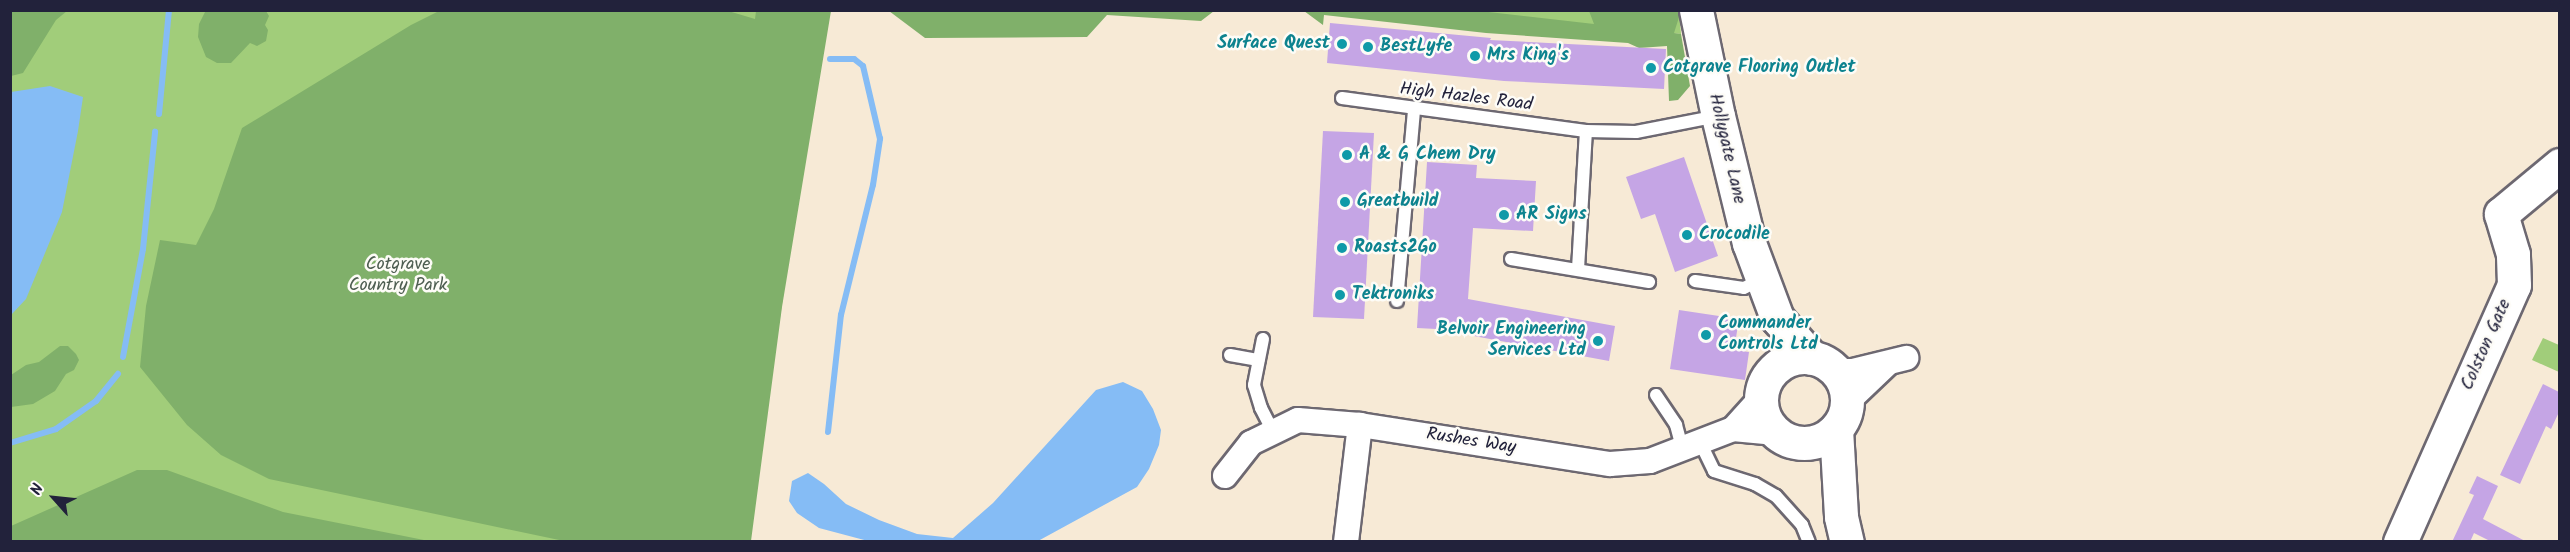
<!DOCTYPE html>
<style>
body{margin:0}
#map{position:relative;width:2570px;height:552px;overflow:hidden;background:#f7ead6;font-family:Kalam,sans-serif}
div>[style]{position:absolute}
.green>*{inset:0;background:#a1cd7a}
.forest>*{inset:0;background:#80b06a}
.water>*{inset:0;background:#85bcf5}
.stream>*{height:6px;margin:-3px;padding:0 3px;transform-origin:3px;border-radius:3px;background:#85bcf5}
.building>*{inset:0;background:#c5a5e5}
.roads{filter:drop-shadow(2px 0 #6d6871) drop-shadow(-2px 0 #6d6871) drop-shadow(0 2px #6d6871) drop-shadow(0 -2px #6d6871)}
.lane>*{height:12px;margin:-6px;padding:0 6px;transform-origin:6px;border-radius:6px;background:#fff}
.street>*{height:24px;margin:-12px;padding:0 12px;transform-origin:12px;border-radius:12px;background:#fff}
.secondary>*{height:33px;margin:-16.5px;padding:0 16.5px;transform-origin:16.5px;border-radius:16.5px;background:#fff}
.secondary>.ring{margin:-16.5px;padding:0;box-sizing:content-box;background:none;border:33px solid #fff;border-radius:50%}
.dots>*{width:16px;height:16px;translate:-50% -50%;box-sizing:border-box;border:3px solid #fdfcf7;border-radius:50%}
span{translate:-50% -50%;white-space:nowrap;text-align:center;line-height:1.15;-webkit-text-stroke:5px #fdfcf7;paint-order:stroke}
.culture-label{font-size:18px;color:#0d838f;font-weight:700}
.right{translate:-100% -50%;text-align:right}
.left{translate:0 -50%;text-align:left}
.street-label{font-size:18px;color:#22223b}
.park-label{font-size:18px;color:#4e5e51}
.frame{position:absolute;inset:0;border:12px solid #22223b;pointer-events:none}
.north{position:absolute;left:24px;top:468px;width:60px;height:60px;-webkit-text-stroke:4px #fdfcf7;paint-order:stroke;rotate:297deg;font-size:16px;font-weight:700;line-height:24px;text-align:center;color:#22223b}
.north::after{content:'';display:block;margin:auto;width:21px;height:27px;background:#22223b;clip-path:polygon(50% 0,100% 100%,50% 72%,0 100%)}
</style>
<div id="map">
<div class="green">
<i style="clip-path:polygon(10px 11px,824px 11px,748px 541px,11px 541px)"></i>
<i style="clip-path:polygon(1458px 11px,1679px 11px,1681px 34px)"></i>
<i style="clip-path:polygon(2543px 338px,2559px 345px,2559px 372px,2532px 360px)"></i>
</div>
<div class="forest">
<i style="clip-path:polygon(206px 10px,266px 11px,269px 16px,265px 25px,268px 30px,266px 41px,257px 46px,250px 43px,231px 63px,217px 63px,206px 57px,198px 37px,199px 24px)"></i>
<i style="clip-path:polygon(441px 10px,725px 10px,755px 19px,756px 11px,831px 11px,782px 307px,751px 541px,564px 541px,269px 479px,221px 455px,187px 425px,140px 367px,146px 306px,160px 240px,196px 245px,214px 209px,242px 128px,411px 25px)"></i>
<i style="clip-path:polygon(1471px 10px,1594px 24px,1589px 11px,1681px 11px,1674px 33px,1681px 34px,1690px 86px,1678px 100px,1669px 101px,1667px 46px,1639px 48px,1628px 43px,1486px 33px,1324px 15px,1323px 25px,1304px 11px)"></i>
<i style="clip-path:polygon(10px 11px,67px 11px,56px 20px,23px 73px,11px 76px)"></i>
<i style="clip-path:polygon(889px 11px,1214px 11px,1201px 21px,1107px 15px,1087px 37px,925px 38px)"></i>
<i style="clip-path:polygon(60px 346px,68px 346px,76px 354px,79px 360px,74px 370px,66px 374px,55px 391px,33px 404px,11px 407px,11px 375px,26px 365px,39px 362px)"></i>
<i style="clip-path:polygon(137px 470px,167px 470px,283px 512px,429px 541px,11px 541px,11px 526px)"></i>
</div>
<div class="water">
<i style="clip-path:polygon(50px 86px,83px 97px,78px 131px,62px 212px,26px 299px,11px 315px,11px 92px)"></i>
<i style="clip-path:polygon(1123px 382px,1142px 391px,1153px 409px,1161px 430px,1159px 445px,1149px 469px,1137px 487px,1038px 541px,868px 541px,819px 528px,797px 513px,789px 501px,792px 481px,808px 473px,824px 484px,846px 504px,879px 520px,917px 534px,953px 538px,993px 503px,1096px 390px)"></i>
</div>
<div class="stream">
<i style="left:159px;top:114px;width:104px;rotate:-84.5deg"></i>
<i style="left:123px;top:357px;width:110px;rotate:-79.5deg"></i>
<i style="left:143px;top:249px;width:118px;rotate:-84.1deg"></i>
<i style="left:828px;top:432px;width:118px;rotate:-83.7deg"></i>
<i style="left:841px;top:315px;width:134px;rotate:-76.2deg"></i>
<i style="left:873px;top:185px;width:47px;rotate:-81.3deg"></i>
<i style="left:880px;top:139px;width:75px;rotate:-103.1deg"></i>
<i style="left:863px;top:66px;width:11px;rotate:-142deg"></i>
<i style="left:854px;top:59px;width:24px;rotate:180deg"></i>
<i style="left:10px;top:443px;width:48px;rotate:-16.9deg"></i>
<i style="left:56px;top:429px;width:49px;rotate:-35deg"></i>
<i style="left:96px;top:401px;width:35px;rotate:-51deg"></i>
</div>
<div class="building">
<i style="clip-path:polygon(1330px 23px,1491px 38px,1490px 40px,1666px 49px,1664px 89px,1504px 81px,1327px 63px)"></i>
<i style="clip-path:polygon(1323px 131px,1374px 133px,1364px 319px,1313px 317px)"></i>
<i style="clip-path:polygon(1684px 157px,1718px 256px,1675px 272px,1655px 214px,1641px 219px,1626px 177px)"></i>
<i style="clip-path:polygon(1427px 162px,1477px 165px,1476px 178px,1536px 181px,1533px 231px,1473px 228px,1468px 299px,1615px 326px,1609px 361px,1474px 336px,1475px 331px,1417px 328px)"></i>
<i style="clip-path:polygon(1679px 310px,1739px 319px,1734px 350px,1749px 352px,1745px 380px,1670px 369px)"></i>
<i style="clip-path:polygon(2543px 384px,2559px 392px,2559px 412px,2551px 429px,2546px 426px,2520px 484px,2500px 475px)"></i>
<i style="clip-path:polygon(2477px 476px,2498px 486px,2483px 519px,2527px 542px,2492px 542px,2474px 533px,2470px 542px,2452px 542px,2474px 495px,2469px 493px)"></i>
</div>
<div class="roads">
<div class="lane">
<i style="left:1342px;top:98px;width:246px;rotate:7.7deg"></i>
<i style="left:1586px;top:131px;width:50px;rotate:1.1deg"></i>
<i style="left:1636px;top:132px;width:84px;rotate:-11deg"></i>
<i style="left:1511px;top:259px;width:140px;rotate:9.5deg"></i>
<i style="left:1578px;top:269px;width:138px;rotate:-86.7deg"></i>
<i style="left:1695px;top:281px;width:49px;rotate:8.1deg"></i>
<i style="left:1744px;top:288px;width:18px;rotate:-27deg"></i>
<i style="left:1397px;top:301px;width:192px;rotate:-84.9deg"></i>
<i style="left:1263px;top:339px;width:47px;rotate:101.1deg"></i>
<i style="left:1254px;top:385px;width:24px;rotate:73deg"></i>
<i style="left:1261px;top:408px;width:27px;rotate:63deg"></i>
<i style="left:1230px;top:355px;width:29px;rotate:10deg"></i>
<i style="left:1656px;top:395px;width:36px;rotate:56deg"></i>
<i style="left:1676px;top:425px;width:24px;rotate:75deg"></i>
<i style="left:1700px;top:442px;width:32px;rotate:64deg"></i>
<i style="left:1714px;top:471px;width:43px;rotate:17.6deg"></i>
<i style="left:1755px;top:484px;width:24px;rotate:30deg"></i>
<i style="left:1776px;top:496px;width:39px;rotate:48deg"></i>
<i style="left:1802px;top:525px;width:18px;rotate:68deg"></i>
</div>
<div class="street">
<i style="left:1835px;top:371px;width:18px"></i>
<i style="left:1853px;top:371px;width:55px;rotate:-13.8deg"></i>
<i style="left:1846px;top:403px;width:57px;rotate:-43.6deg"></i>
<i style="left:1733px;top:429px;width:42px;rotate:-47.9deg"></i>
<i style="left:1225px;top:476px;width:42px;rotate:-51.8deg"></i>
<i style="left:1251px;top:443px;width:52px;rotate:-26.1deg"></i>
<i style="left:1298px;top:420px;width:62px;rotate:4.6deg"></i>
<i style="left:1360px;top:425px;width:253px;rotate:8.9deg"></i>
<i style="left:1610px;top:464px;width:40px;rotate:-4.3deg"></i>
<i style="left:1650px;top:461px;width:89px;rotate:-21.1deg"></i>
<i style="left:1733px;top:429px;width:43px;rotate:5.3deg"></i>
<i style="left:1346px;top:542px;width:118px;rotate:-83.2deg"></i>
</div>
<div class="secondary">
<i style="left:1696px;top:10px;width:108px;rotate:78.3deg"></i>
<i style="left:1718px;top:116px;width:131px;rotate:76.3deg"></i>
<i style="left:1749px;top:243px;width:80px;rotate:69.5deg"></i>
<i style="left:1777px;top:318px;width:53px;rotate:48.8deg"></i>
<i class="ring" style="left:1761px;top:357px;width:53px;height:53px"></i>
<i style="left:1836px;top:429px;width:88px;rotate:86.7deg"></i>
<i style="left:1841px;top:517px;width:26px;rotate:77deg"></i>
<i style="left:2400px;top:542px;width:281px;rotate:-66.1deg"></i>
<i style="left:2514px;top:285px;width:31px;rotate:-92deg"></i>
<i style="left:2513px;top:254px;width:42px;rotate:-106.7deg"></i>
<i style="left:2501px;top:214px;width:77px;rotate:-39.7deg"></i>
</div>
</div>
<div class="dots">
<i style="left:1342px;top:44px;background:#0f9aa8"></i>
<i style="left:1368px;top:47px;background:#0f9aa8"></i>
<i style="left:1475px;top:56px;background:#0f9aa8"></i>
<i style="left:1651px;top:68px;background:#0f9aa8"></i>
<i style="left:1347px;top:155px;background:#0f9aa8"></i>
<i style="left:1345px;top:202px;background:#0f9aa8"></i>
<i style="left:1504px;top:215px;background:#0f9aa8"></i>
<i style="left:1687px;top:235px;background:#0f9aa8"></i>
<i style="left:1342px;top:248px;background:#0f9aa8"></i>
<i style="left:1340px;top:295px;background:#0f9aa8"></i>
<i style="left:1706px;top:335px;background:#0f9aa8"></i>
<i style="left:1598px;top:341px;background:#0f9aa8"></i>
</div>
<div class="culture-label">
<span class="right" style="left:1330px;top:44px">Surface Quest</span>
<span class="left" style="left:1380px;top:47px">BestLyfe</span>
<span class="left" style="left:1487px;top:56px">Mrs King's</span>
<span class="left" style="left:1663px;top:68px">Cotgrave Flooring Outlet</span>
<span class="left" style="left:1359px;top:155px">A &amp; G Chem Dry</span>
<span class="left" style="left:1357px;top:202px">Greatbuild</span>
<span class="left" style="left:1516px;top:215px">AR Signs</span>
<span class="left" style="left:1699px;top:235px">Crocodile</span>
<span class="left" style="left:1354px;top:248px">Roasts2Go</span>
<span class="left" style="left:1352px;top:295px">Tektroniks</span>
<span class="left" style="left:1718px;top:335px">Commander<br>Controls Ltd</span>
<span class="right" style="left:1586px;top:341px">Belvoir Engineering<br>Services Ltd</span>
</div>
<div class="street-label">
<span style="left:1466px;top:98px;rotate:7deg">High Hazles Road</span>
<span style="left:1726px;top:149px;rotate:77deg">Hollygate Lane</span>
<span style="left:2487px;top:345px;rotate:-66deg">Colston Gate</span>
<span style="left:1471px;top:442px;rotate:9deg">Rushes Way</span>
</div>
<div class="park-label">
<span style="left:398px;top:276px">Cotgrave<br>Country Park</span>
</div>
<div class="frame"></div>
<div class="north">N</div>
</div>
